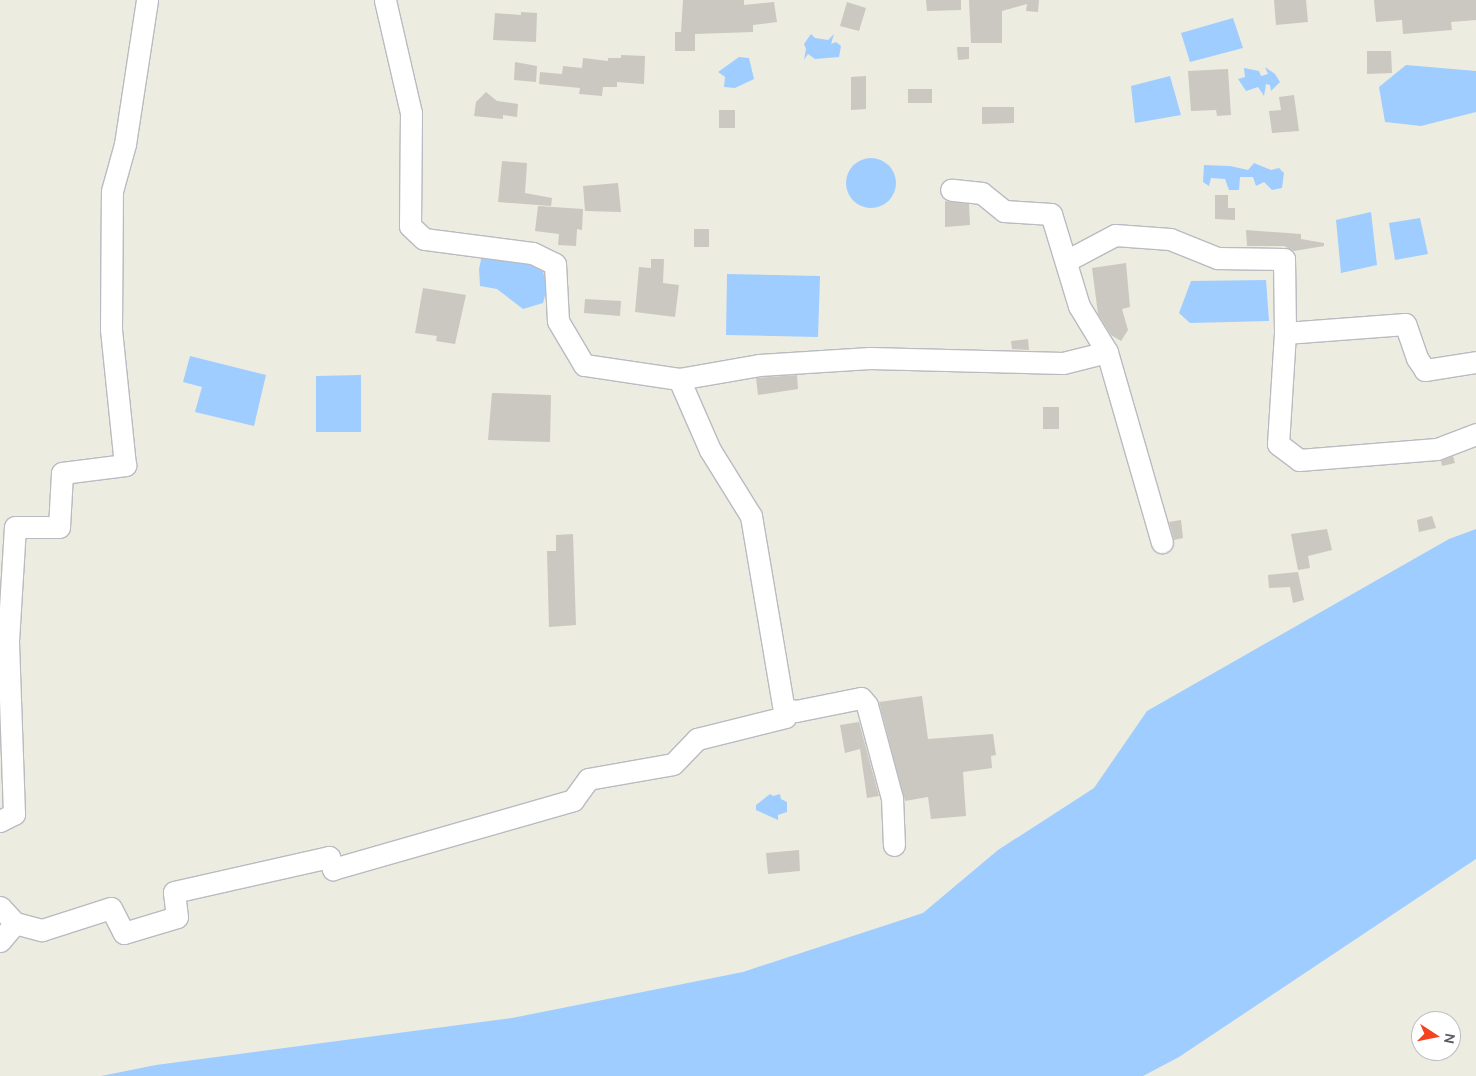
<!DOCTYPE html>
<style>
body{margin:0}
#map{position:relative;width:1476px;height:1076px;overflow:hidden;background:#edece1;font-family:Ubuntu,sans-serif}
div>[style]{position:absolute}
.water>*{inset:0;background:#9fcdff}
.round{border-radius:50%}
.building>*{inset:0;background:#cac8c0}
.roads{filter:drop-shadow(1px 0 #b9bbc1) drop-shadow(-1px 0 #b9bbc1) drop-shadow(0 1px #b9bbc1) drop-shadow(0 -1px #b9bbc1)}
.minor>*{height:21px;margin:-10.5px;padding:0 10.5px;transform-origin:10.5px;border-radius:10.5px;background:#fff}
span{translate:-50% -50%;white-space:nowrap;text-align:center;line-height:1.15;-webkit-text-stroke:4px #fff;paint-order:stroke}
.north{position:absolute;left:1411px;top:1011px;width:50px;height:50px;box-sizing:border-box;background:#fff;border:1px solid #bdbec1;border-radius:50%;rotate:101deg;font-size:14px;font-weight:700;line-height:20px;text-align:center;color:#595d63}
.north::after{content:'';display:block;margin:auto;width:18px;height:22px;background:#f34421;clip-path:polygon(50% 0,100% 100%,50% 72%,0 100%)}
</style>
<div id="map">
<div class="water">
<i style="clip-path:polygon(1233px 18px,1243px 48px,1190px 62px,1181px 33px)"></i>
<i style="clip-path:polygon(811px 34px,815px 38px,828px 40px,834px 34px,831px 44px,836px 42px,841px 46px,839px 57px,815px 59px,808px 54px,804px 60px,806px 49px,804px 44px)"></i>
<i style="clip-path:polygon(739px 57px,749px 58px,754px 79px,735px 88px,724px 87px,725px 77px,718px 72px)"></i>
<i style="clip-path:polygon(1406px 65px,1476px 71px,1476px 112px,1421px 126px,1385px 122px,1379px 87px)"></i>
<i style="clip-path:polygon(1265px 67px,1275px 74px,1280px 82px,1271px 91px,1270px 85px,1266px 84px,1264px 96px,1258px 87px,1246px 91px,1238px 79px,1245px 77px,1244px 68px,1259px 71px,1261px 76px,1268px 74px)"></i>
<i style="clip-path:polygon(1170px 76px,1181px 115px,1135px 123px,1131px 86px)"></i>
<i class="round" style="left:846px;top:158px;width:50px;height:50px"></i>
<i style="clip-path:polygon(1254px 163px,1271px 170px,1279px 168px,1284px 173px,1282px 188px,1272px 190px,1264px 182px,1256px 186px,1253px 177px,1240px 177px,1239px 190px,1229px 190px,1225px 179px,1211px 178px,1209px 186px,1203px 182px,1204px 165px,1230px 166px,1248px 170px)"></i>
<i style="clip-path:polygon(1371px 212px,1377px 265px,1341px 273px,1336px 220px)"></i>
<i style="clip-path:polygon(1420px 218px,1428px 254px,1395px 260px,1389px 223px)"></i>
<i style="clip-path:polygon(482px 255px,519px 257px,542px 267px,547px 288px,543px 303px,523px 309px,497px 289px,480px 286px,479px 269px)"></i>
<i style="clip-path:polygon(727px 274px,820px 276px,818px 337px,726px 335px)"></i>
<i style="clip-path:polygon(1266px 280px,1269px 321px,1190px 323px,1179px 313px,1191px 281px)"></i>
<i style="clip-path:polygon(190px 356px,266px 375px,254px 426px,195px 412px,202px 387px,183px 382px)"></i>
<i style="clip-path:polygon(361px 375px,361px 432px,316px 432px,316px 376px)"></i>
<i style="clip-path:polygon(1476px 529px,1476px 859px,1179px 1057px,1143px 1076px,101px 1076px,156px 1065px,512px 1018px,743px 972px,923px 913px,998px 850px,1094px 788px,1147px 711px,1449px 539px)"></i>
<i style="clip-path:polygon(770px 794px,773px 796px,780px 794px,781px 799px,787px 802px,787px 812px,778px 815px,778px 820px,756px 810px,756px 805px)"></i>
</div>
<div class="building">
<i style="clip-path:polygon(683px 0,744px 0,744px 5px,774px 2px,777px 22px,753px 25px,753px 32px,695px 34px,695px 51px,675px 51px,675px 32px,681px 32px)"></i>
<i style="clip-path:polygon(926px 0,961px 0,961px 10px,927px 11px)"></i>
<i style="clip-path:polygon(969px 0,1039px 0,1038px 12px,1026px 11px,1027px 4px,1002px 11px,1002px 43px,971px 43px)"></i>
<i style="clip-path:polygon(1274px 0,1306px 0,1308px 22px,1276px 25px)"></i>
<i style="clip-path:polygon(1374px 0,1476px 0,1476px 20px,1451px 22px,1452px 30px,1403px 34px,1402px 20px,1376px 22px)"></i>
<i style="clip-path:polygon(847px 2px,866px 8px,859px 31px,840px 26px)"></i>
<i style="clip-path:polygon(521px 12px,537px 13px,536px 42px,493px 40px,495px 13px,521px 15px)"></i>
<i style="clip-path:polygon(957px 47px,969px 47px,969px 59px,958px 60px)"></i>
<i style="clip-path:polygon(1367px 51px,1391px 51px,1392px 73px,1367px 74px)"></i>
<i style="clip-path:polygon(621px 55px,645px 56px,644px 84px,617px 82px,617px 87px,603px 87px,602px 96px,579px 94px,580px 88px,539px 84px,540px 72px,562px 74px,563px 66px,582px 68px,583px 58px,608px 61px,608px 58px,621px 58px)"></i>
<i style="clip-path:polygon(515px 62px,537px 66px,536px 82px,514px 80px)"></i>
<i style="clip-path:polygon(1228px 69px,1231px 115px,1217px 116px,1216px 110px,1191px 111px,1188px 71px)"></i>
<i style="clip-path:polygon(866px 76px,866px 109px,851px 110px,851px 77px)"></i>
<i style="clip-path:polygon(908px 89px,932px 89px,932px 103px,908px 103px)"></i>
<i style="clip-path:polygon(486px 92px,497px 101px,518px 104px,517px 117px,503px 115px,503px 119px,474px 116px,476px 102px)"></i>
<i style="clip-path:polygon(1294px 95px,1299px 131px,1272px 133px,1269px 111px,1281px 110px,1279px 97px)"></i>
<i style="clip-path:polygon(982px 107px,1014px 107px,1014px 123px,982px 124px)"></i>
<i style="clip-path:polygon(719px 110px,735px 110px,735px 128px,719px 128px)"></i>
<i style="clip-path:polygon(502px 161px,527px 163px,525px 193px,552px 198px,551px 206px,498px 202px)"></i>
<i style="clip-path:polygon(618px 183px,621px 212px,585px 211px,583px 186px)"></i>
<i style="clip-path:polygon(1215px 195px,1228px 195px,1228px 208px,1235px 208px,1235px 220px,1215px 219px)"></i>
<i style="clip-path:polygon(945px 201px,969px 204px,970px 225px,945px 227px)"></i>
<i style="clip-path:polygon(538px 206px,583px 209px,582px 230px,577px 229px,576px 246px,558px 245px,559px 234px,535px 231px)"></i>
<i style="clip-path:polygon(694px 229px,709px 229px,709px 247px,694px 247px)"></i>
<i style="clip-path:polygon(1246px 230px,1301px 234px,1301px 239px,1324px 243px,1324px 246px,1294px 251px,1284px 246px,1247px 246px)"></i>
<i style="clip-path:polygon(651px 259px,664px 259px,663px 283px,679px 285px,675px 317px,635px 312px,639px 267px,651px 268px)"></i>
<i style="clip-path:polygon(1126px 263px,1130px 307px,1122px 309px,1128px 330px,1121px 341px,1111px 335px,1098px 314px,1092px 268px)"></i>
<i style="clip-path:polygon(423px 288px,466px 295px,455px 344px,436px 341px,437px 336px,415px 333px)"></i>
<i style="clip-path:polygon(585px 299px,621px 301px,620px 316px,584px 313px)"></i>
<i style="clip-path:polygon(1028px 339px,1029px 350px,1012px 349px,1011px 341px)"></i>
<i style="clip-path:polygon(797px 375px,798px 389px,758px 395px,756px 378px)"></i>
<i style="clip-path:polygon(492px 393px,551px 395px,550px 442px,488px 440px)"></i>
<i style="clip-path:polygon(1043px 407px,1059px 407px,1059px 429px,1043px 429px)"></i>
<i style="clip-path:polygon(1453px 456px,1455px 463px,1442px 466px,1441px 461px)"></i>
<i style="clip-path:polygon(1432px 516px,1436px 528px,1419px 532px,1417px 520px)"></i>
<i style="clip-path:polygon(1181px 520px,1183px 538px,1174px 540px,1169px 522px)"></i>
<i style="clip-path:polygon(1327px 529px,1332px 550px,1308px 556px,1310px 568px,1298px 570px,1291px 534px)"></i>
<i style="clip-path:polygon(573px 534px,576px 625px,549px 627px,547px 551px,556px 551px,556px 535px)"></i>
<i style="clip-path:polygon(1298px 572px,1304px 600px,1293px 603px,1290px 587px,1269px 588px,1268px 575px)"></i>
<i style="clip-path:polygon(922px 696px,928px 739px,993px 734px,996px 755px,991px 756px,992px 768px,963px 772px,966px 816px,931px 819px,928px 797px,905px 801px,879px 702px)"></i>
<i style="clip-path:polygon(859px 722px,879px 796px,867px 798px,860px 749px,845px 753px,840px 725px)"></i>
<i style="clip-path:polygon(799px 850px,800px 871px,768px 874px,766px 853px)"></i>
</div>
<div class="roads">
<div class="minor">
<i style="left:1066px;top:261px;width:55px;rotate:-28deg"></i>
<i style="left:1115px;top:235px;width:55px;rotate:4.2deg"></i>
<i style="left:1170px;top:239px;width:51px;rotate:22deg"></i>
<i style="left:1217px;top:258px;width:67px;rotate:0.9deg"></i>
<i style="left:1284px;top:259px;width:74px;rotate:89.2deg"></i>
<i style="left:1107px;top:352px;width:198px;rotate:73.9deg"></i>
<i style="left:1476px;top:362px;width:52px;rotate:171.1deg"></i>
<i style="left:1425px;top:370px;width:14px;rotate:-124deg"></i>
<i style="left:1417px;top:358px;width:36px;rotate:-109deg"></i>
<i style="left:1405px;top:324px;width:120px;rotate:175.7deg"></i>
<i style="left:1285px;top:333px;width:111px;rotate:93.6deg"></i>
<i style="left:1278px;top:444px;width:26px;rotate:37deg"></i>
<i style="left:1299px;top:460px;width:138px;rotate:-4.6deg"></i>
<i style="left:1437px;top:449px;width:42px;rotate:-21deg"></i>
<i style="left:679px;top:379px;width:81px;rotate:-9.9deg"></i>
<i style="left:759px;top:365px;width:111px;rotate:-3.6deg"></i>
<i style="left:870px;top:358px;width:193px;rotate:1.5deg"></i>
<i style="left:1063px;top:363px;width:45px;rotate:-14deg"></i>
<i style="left:1107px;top:352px;width:54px;rotate:-121.3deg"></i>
<i style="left:1079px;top:306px;width:96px;rotate:-106.9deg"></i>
<i style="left:1051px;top:214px;width:47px;rotate:-176.3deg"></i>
<i style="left:1004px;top:211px;width:28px;rotate:-141deg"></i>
<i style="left:982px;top:193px;width:31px;rotate:-174deg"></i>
<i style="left:784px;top:709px;width:12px;rotate:9deg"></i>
<i style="left:796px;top:711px;width:66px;rotate:-11.3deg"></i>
<i style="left:861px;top:698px;width:9px;rotate:49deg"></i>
<i style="left:867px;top:705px;width:96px;rotate:75deg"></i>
<i style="left:892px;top:798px;width:47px;rotate:87.6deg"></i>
<i style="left:0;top:821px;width:16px;rotate:-27deg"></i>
<i style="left:14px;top:814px;width:173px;rotate:-92deg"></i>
<i style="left:8px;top:641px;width:114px;rotate:-86.5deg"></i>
<i style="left:15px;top:527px;width:44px"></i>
<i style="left:59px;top:527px;width:54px;rotate:-86.8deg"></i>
<i style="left:62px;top:473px;width:64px;rotate:-7.2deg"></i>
<i style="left:125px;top:465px;width:137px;rotate:-95.9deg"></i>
<i style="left:111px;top:329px;width:138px;rotate:-89.6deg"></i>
<i style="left:112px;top:191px;width:49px;rotate:-74.5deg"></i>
<i style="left:125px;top:144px;width:146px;rotate:-81.3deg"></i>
<i style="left:0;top:907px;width:22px;rotate:47deg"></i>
<i style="left:15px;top:923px;width:28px;rotate:15deg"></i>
<i style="left:42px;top:930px;width:72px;rotate:-17.7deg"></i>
<i style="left:111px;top:908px;width:28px;rotate:63deg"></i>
<i style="left:124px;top:933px;width:55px;rotate:-16.8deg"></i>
<i style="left:177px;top:917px;width:25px;rotate:-97deg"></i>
<i style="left:174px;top:892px;width:159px;rotate:-12.7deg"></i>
<i style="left:329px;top:857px;width:13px;rotate:72deg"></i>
<i style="left:333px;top:869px;width:250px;rotate:-16deg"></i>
<i style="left:573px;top:800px;width:26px;rotate:-54deg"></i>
<i style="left:588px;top:779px;width:86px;rotate:-10deg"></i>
<i style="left:673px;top:764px;width:35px;rotate:-46deg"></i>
<i style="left:697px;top:739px;width:91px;rotate:-14deg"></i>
<i style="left:785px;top:717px;width:204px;rotate:-99.6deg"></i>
<i style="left:751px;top:516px;width:78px;rotate:-121.8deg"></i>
<i style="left:710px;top:450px;width:77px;rotate:-113.6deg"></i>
<i style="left:679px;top:379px;width:96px;rotate:-171.6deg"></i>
<i style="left:584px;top:365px;width:51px;rotate:-120.6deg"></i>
<i style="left:558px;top:321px;width:57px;rotate:-93deg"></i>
<i style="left:555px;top:264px;width:25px;rotate:-154deg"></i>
<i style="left:532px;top:253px;width:109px;rotate:-172.6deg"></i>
<i style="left:424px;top:239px;width:19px;rotate:-137deg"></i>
<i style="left:410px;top:226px;width:113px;rotate:-89.5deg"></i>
<i style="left:411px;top:113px;width:116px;rotate:-103deg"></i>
<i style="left:0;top:941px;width:23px;rotate:-50deg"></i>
</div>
</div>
<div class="north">N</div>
</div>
